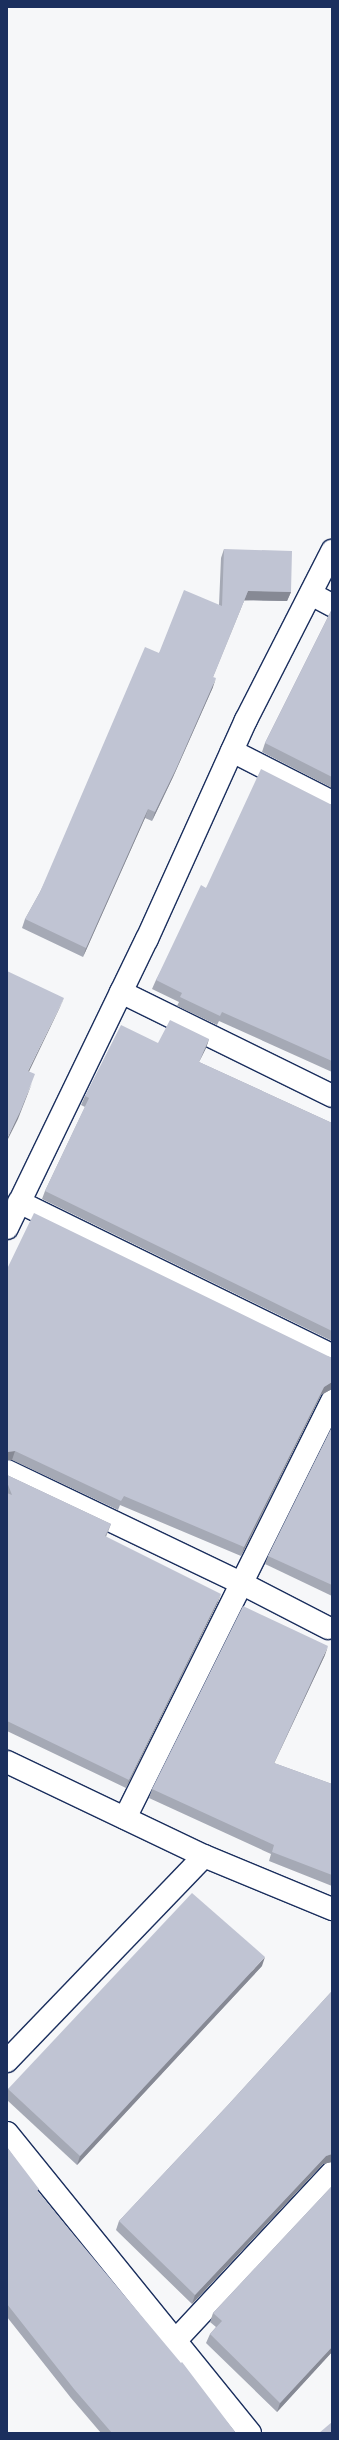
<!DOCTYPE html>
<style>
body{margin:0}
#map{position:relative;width:339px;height:2440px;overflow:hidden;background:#f6f7f9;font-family:Mynerve,sans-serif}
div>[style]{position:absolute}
.roads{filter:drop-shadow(1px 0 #1b2f5e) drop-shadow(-1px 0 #1b2f5e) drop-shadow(0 1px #1b2f5e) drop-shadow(0 -1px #1b2f5e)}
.minor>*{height:22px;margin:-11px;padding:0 11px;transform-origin:11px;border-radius:11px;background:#fff}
.wall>*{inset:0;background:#a5a9b5}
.shaded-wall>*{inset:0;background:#868994}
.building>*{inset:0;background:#c0c4d3}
span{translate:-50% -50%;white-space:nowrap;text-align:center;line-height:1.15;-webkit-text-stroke:3.5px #fff;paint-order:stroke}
.frame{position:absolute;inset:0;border:8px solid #1b2f5e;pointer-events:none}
</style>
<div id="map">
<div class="roads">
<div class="minor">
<i style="left:311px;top:594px;width:24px;rotate:28deg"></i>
<i style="left:232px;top:751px;width:112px;rotate:27deg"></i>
<i style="left:121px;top:992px;width:235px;rotate:26.2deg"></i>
<i style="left:19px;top:1202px;width:348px;rotate:26.1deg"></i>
<i style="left:7px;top:1228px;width:321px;rotate:-64.2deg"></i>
<i style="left:147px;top:939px;width:240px;rotate:-65.7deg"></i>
<i style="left:246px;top:720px;width:190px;rotate:-63deg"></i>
<i style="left:7px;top:1471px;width:259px;rotate:25.6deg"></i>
<i style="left:241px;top:1583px;width:98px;rotate:27.3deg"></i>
<i style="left:7px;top:1762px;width:218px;rotate:25.5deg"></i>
<i style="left:204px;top:1856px;width:139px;rotate:22.5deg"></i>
<i style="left:125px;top:1818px;width:466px;rotate:-63.6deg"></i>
<i style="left:7px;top:2061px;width:284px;rotate:-46.1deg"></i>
<i style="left:7px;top:2133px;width:386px;rotate:51deg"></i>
<i style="left:176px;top:2340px;width:229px;rotate:-47deg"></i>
</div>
</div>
<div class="wall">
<i style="clip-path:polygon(224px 549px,291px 592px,287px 601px,244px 600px,213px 677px,213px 687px,173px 777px,152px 821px,145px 818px,83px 957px,22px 928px,25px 919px,40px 892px,159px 653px,219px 605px,221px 558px)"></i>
<i style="clip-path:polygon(332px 609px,332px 788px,262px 752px,265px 743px)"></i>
<i style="clip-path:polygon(330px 804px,332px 804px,332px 1072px,219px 1021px,217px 1025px,177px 1006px,179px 1002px,152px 989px,156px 980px,206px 888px)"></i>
<i style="clip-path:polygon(209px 1039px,206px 1048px,199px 1062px,332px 1123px,332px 1341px,42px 1199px,45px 1191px,85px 1107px,81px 1105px,85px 1096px,158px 1043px)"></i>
<i style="clip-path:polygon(7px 1269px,330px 1357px,332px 1357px,332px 1389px,321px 1395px,241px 1556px,120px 1505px,118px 1510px,12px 1460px,7px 1460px)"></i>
<i style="clip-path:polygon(332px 1427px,332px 1596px,265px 1564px,268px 1556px)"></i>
<i style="clip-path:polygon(7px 1475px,111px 1524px,106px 1537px,218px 1602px,126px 1788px,7px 1731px)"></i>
<i style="clip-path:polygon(325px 1655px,274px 1763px,332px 1784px,332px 1886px,269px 1861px,271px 1854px,149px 1798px,152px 1789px)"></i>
<i style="clip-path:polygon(262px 1966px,77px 2165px,7px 2100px,7px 2092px,8px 2089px)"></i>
<i style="clip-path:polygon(332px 1991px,332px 2162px,323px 2164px,192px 2304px,116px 2230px,119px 2221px,228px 2105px)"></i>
<i style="clip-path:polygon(7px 2147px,38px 2192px,236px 2433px,101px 2433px,71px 2398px,7px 2317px)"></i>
<i style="clip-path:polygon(332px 2186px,332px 2352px,277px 2412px,206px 2343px,210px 2334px,216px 2327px,210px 2322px,213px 2313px)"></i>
</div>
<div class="shaded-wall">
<i style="clip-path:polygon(248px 591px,291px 592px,287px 601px,244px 600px,210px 685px)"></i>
<i style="clip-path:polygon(216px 678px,213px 687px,173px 777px,152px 821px,155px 812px)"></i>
<i style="clip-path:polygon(148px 809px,145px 818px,83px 957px,86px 948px)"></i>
<i style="clip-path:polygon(64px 998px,60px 1007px,25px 1080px,28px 1071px)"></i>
<i style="clip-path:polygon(209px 1039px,206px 1048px,195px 1070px,199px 1062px)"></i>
<i style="clip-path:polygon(32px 1083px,18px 1119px,7px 1141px,7px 1139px)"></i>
<i style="clip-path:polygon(332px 1382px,332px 1389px,321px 1395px,241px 1556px,244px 1547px,324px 1387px)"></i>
<i style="clip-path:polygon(15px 1451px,12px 1460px,7px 1460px,7px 1452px)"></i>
<i style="clip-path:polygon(221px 1594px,218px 1602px,126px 1788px,129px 1780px)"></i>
<i style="clip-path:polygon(328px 1646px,325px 1655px,270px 1772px,274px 1763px)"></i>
<i style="clip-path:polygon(265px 1957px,262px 1966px,77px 2165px,80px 2156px)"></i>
<i style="clip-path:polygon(332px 2154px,332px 2162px,323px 2164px,192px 2304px,195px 2295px,326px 2156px)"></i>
<i style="clip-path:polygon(332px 2347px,332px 2352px,277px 2412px,280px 2403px)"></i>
</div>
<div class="building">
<i style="clip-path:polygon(224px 549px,292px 551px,291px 592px,248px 591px,213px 677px,216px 678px,176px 769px,155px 812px,148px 809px,86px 948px,25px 919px,40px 892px,145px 647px,159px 653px,184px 590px,222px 606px)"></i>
<i style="clip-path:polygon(332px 609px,332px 777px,265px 743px)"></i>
<i style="clip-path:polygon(261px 769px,330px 804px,332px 804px,332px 1061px,222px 1012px,220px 1016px,180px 997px,182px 993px,156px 980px,201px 885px,206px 888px)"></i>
<i style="clip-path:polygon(7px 971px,64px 998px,28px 1071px,35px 1074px,21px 1110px,7px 1139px)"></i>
<i style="clip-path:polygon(170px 1020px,209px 1039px,199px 1062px,332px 1123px,332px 1331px,45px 1191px,89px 1098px,85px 1096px,121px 1025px,158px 1043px)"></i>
<i style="clip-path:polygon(34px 1213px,330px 1357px,332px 1357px,332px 1382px,324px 1387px,244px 1547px,124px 1496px,121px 1501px,15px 1451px,7px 1452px,7px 1269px)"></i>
<i style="clip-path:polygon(332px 1427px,332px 1585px,268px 1556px)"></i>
<i style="clip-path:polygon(7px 1475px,111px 1524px,105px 1536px,221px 1594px,129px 1780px,7px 1721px,7px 1493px,12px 1495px,7px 1482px)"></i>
<i style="clip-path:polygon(243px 1606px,328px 1646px,274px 1763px,332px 1784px,332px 1875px,272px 1852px,274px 1845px,152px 1789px)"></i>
<i style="clip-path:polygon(192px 1893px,265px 1957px,80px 2156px,8px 2089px)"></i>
<i style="clip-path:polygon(332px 1991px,332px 2154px,326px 2156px,195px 2295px,119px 2221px,228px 2105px)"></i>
<i style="clip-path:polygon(7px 2147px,39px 2189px,37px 2191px,181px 2363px,182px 2362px,236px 2433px,112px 2433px,74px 2389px,7px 2304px)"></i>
<i style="clip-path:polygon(332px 2186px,332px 2347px,280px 2403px,210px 2334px,222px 2321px,213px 2313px)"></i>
<i style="clip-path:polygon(332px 2422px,332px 2433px,319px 2433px)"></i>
</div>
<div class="frame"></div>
</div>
